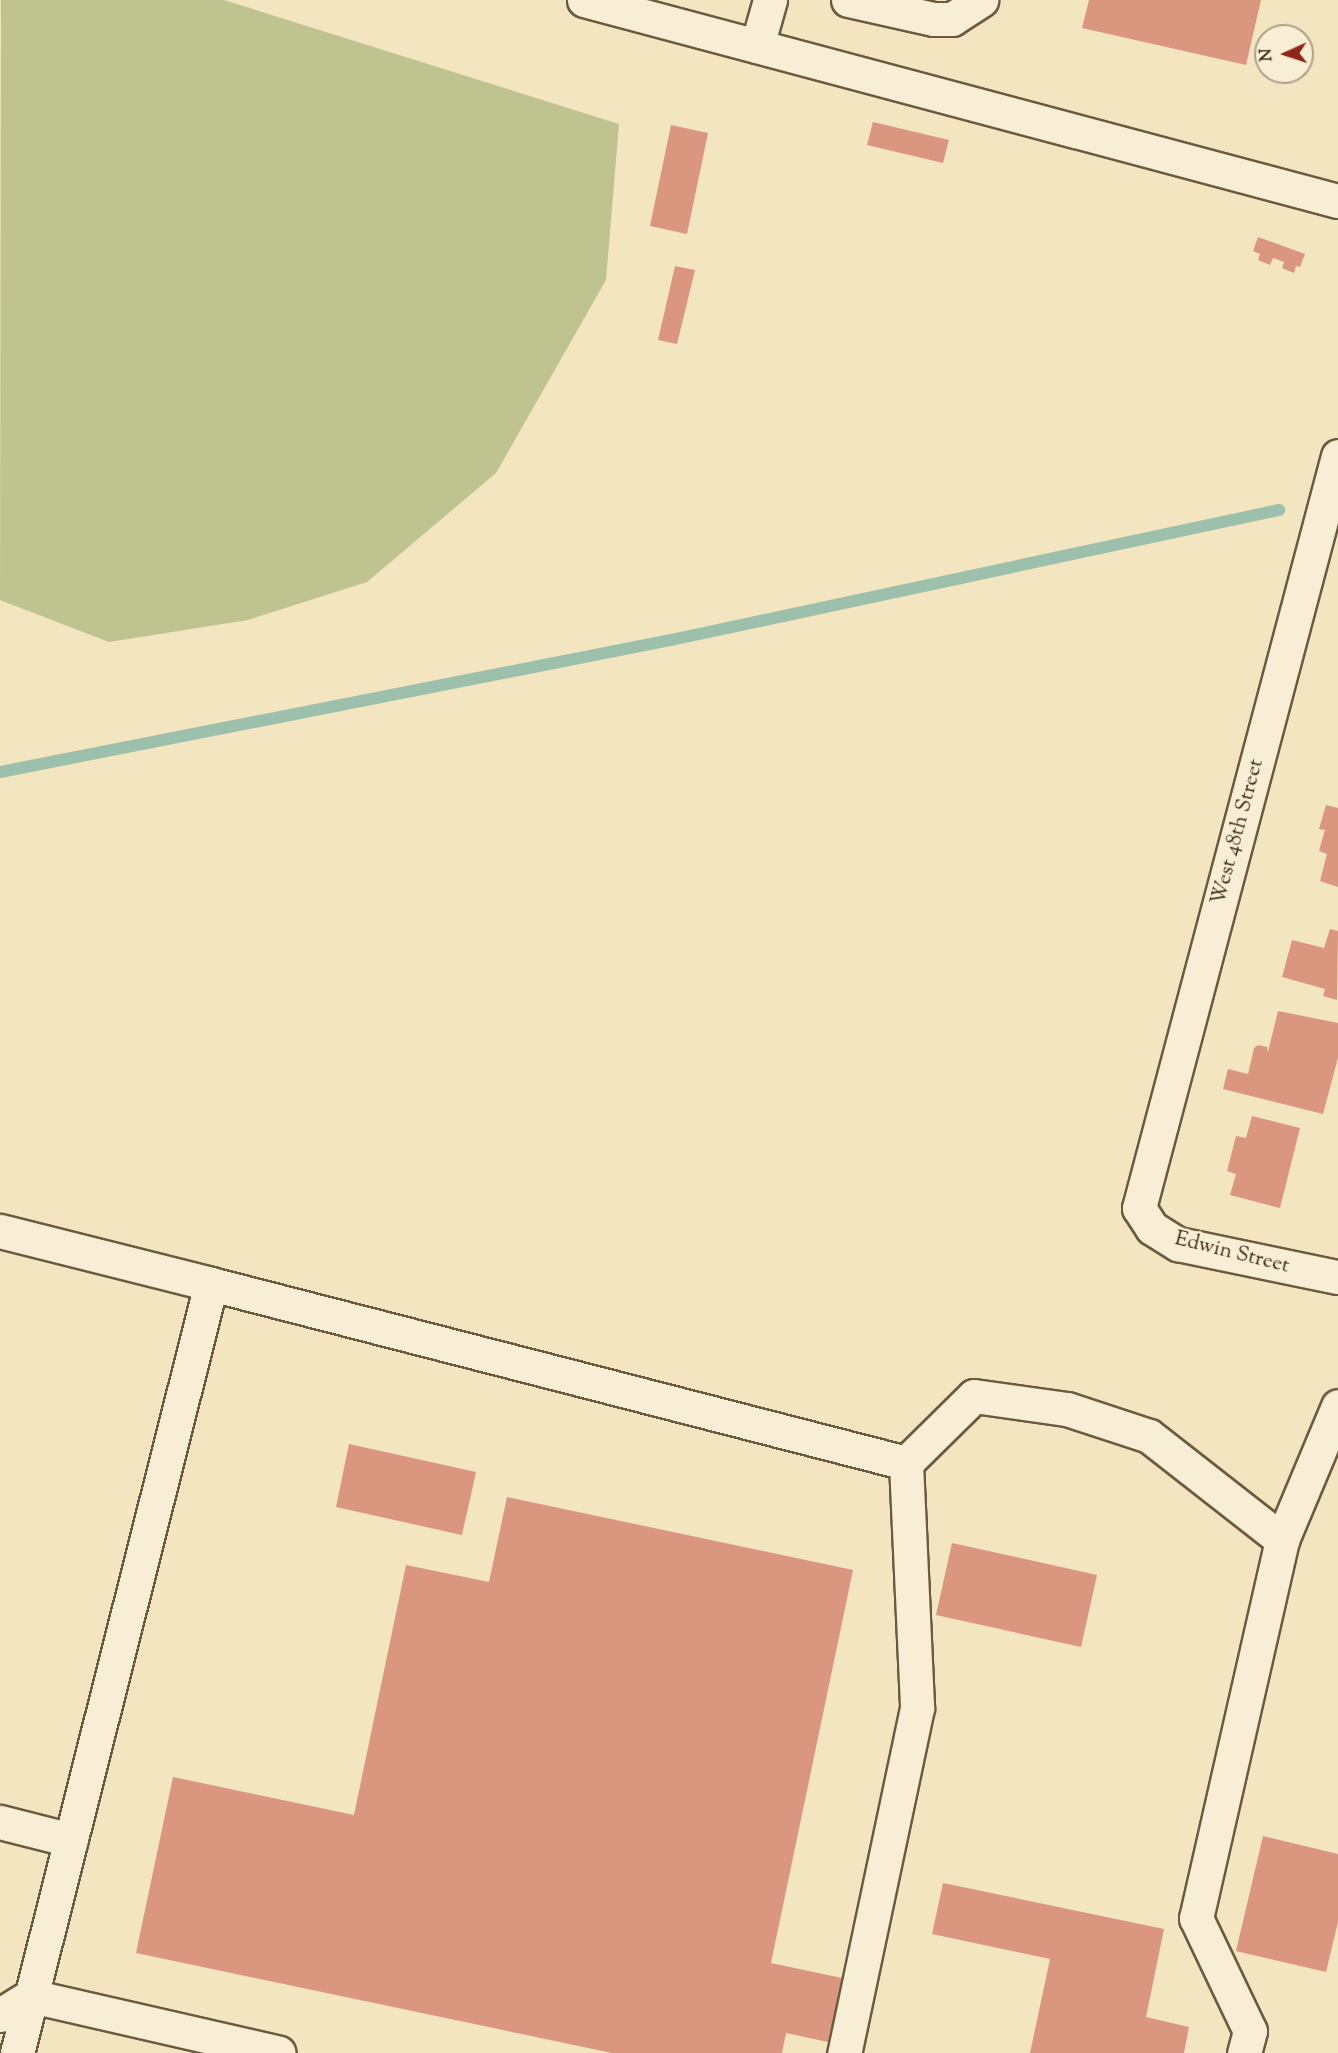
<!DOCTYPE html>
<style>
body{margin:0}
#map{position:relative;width:1338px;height:2053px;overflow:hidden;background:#f3e5bf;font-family:"Sorts Mill Goudy",serif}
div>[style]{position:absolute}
.green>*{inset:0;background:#bec390}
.stream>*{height:12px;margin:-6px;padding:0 6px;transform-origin:6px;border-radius:6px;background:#9dc0ac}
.building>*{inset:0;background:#da967e}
.roads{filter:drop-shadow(2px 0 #6d5a3e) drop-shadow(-2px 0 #6d5a3e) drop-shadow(0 2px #6d5a3e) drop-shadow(0 -2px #6d5a3e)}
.minor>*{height:33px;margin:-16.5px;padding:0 16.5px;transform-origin:16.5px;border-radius:16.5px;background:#f7eed5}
span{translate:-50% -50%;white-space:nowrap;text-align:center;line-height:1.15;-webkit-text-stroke:5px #f7eed5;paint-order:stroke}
.street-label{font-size:21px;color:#402b13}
.north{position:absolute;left:1254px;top:24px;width:60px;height:60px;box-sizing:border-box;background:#f7eed5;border:2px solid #aea087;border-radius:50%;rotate:267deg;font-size:16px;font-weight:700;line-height:24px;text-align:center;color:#402b13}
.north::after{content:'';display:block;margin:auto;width:21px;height:27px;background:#8f2418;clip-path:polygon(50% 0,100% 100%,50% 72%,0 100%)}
</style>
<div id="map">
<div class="green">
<i style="clip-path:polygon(1px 0,224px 0,619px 124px,606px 280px,496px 473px,367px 582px,248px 620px,109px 642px,0 600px)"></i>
</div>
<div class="stream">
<i style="left:0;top:772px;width:684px;rotate:-11.13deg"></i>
<i style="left:671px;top:640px;width:622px;rotate:-12.07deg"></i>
</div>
<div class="building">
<i style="clip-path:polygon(1089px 0,1261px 0,1246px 65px,1082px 28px)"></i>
<i style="clip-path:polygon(873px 122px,949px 140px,943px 163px,867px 145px)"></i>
<i style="clip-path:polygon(671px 125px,708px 133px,687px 234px,650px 226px)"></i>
<i style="clip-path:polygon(1258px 237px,1305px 254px,1300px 267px,1296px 266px,1294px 273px,1282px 268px,1284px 262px,1273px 258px,1270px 265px,1258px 260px,1260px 254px,1253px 251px)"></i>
<i style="clip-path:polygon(675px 266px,695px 270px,677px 344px,658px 340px)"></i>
<i style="clip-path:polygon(1326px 805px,1338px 808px,1338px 887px,1320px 881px,1327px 854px,1319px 851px,1325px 830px,1319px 829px)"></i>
<i style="clip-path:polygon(1330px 929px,1338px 931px,1337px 1000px,1323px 996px,1325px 989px,1282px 977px,1292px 940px,1324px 948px)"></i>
<i style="clip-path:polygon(1278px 1011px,1338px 1023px,1338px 1058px,1323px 1114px,1223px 1089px,1228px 1069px,1248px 1074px,1254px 1048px,1258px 1045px,1267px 1047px,1268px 1052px)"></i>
<i style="clip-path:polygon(1252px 1116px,1300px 1128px,1280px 1208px,1230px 1195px,1236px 1174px,1227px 1171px,1236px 1136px,1246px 1138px)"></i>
<i style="clip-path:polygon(349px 1444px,476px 1472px,462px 1535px,336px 1507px)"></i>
<i style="clip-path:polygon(507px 1497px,853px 1570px,771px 1963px,842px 1978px,828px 2042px,786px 2033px,782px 2053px,612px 2053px,136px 1953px,173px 1777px,354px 1815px,406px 1565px,489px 1582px)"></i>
<i style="clip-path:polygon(952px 1543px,1097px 1575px,1081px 1647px,936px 1615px)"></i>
<i style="clip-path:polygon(1263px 1836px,1338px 1854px,1338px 1922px,1326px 1972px,1236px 1951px)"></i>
<i style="clip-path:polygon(943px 1883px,1164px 1929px,1146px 2017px,1189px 2027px,1184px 2053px,1030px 2053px,1050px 1959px,932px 1934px)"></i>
</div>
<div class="roads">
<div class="minor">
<i style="left:584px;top:0;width:780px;rotate:14.93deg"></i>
<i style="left:848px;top:0;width:88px;rotate:12.5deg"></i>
<i style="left:934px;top:19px;width:18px"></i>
<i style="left:952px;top:19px;width:35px;rotate:-33deg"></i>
<i style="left:757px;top:46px;width:48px;rotate:-74.2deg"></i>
<i style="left:1338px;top:456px;width:778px;rotate:104.82deg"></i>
<i style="left:1139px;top:1208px;width:24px;rotate:57deg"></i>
<i style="left:1152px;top:1228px;width:31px;rotate:32deg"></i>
<i style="left:1178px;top:1244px;width:163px;rotate:11.7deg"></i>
<i style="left:0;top:1231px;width:218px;rotate:14.1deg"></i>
<i style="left:906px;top:1463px;width:95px;rotate:-44.6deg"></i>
<i style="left:974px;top:1396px;width:94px;rotate:8deg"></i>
<i style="left:1067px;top:1409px;width:86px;rotate:18.2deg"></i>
<i style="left:1149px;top:1436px;width:169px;rotate:38deg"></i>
<i style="left:1282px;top:1540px;width:388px;rotate:102.8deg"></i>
<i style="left:1196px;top:1918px;width:125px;rotate:64.5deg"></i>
<i style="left:1250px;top:2031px;width:23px;rotate:105deg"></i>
<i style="left:1282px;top:1540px;width:145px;rotate:-67.3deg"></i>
<i style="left:0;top:1822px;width:73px;rotate:14.2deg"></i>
<i style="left:0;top:2015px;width:36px;rotate:-32deg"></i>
<i style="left:31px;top:1996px;width:254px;rotate:12.9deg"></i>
<i style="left:17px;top:2053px;width:793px;rotate:-75.84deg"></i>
<i style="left:211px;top:1284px;width:718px;rotate:14.44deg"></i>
<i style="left:906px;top:1463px;width:245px;rotate:87.4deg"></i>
<i style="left:917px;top:1708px;width:353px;rotate:101.9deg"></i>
</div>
</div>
<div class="street-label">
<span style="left:1238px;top:832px;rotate:-75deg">West 48th Street</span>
<span style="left:1232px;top:1253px;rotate:14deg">Edwin Street</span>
</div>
<div class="north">N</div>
</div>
